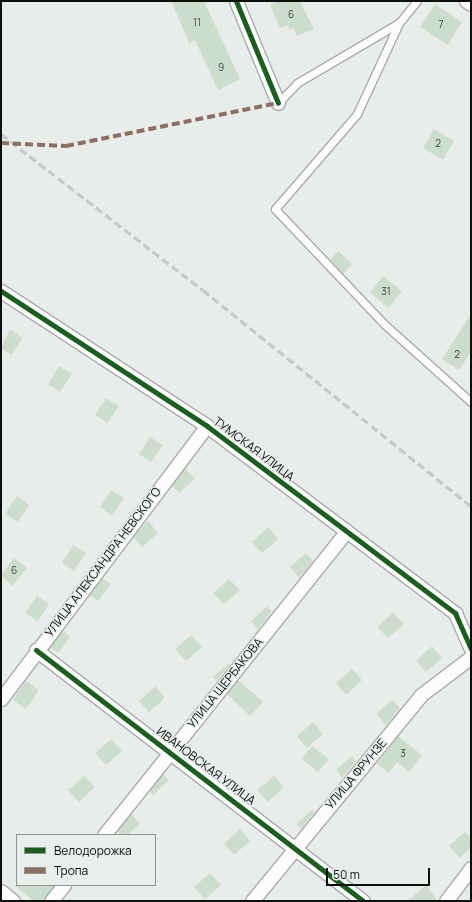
<!DOCTYPE html>
<meta charset="utf-8">
<style>
body{margin:0}
#map{position:relative;width:472px;height:902px;overflow:hidden;background:#e9edea;font-family:Manrope,sans-serif}
div>[style]{position:absolute}
.building>*{inset:0;background:#ccddce}
.roads{filter:drop-shadow(1px 0 #aaacaa) drop-shadow(-1px 0 #aaacaa) drop-shadow(0 1px #aaacaa) drop-shadow(0 -1px #aaacaa)}
.lane>*{height:7px;margin:-3.5px;padding:0 3.5px;transform-origin:3.5px;border-radius:3.5px;background:#fcfcfc}
.street>*{height:13px;margin:-6.5px;padding:0 6.5px;transform-origin:6.5px;border-radius:6.5px;background:#fcfcfc}
.rail>*{height:3px;margin-top:-1.5px;transform-origin:0;background:repeating-linear-gradient(90deg,#c6c8c6 0 8px,transparent 0 12px)}
.quiet>*{height:4px;margin-top:-2px;transform-origin:0;background:repeating-linear-gradient(90deg,#8d6e63 0 8px,transparent 0 12px)}
.cycleway>*{height:5px;margin:-2.5px;padding:0 2.5px;transform-origin:2.5px;border-radius:2.5px;background:#1b5e20}
span{translate:-50% -50%;white-space:nowrap;text-align:center;line-height:1.15;-webkit-text-stroke:3px #e8eee9;paint-order:stroke}
.number-label{font-size:10px;color:#3d423d}
.number-label span{-webkit-text-stroke-width:0}
.street-label{font-size:12px;color:#0d0f0d}
.frame{position:absolute;inset:0;border:2px solid #0d0f0d;pointer-events:none}
.legend{position:absolute;left:16px;top:834px;width:140px;height:52px;box-sizing:border-box;background:#e8eee9;border:1px solid #909591;margin:0;padding:5px 7px;list-style:none;font-size:12px;color:#0d0f0d}
.legend li{display:flex;align-items:center;gap:8px;height:20px}
.legend b{width:20px;border:1px solid #909591}
.scale{position:absolute;left:326px;top:868px;width:104px;height:18px;box-sizing:border-box;border:2px solid #0d0f0d;border-top:0;padding-left:5px;font-size:12px;line-height:14px;white-space:nowrap;color:#0d0f0d;-webkit-text-stroke:3px #e8eee9;paint-order:stroke}
</style>
<div id="map">
<div class="building">
<i style="clip-path:polygon(171px 1px,204px 1px,240px 79px,218px 90px,195px 40px,189px 43px)"></i>
<i style="clip-path:polygon(278px 1px,300px 1px,314px 29px,297px 36px,293px 28px,289px 30px,287px 25px,280px 28px,270px 5px)"></i>
<i style="clip-path:polygon(435px 4px,462px 22px,448px 45px,420px 27px)"></i>
<i style="clip-path:polygon(434px 129px,454px 141px,443px 160px,423px 148px)"></i>
<i style="clip-path:polygon(338px 251px,352px 264px,343px 274px,330px 260px)"></i>
<i style="clip-path:polygon(383px 276px,402px 291px,389px 308px,370px 293px)"></i>
<i style="clip-path:polygon(471px 314px,471px 352px,459px 370px,442px 359px)"></i>
<i style="clip-path:polygon(10px 329px,23px 338px,11px 355px,1px 348px)"></i>
<i style="clip-path:polygon(59px 366px,72px 374px,60px 392px,48px 384px)"></i>
<i style="clip-path:polygon(106px 398px,119px 406px,107px 423px,95px 415px)"></i>
<i style="clip-path:polygon(150px 437px,163px 445px,151px 462px,139px 454px)"></i>
<i style="clip-path:polygon(185px 468px,195px 479px,179px 493px,172px 486px)"></i>
<i style="clip-path:polygon(111px 490px,124px 498px,112px 516px,100px 507px)"></i>
<i style="clip-path:polygon(17px 496px,29px 505px,18px 522px,5px 514px)"></i>
<i style="clip-path:polygon(148px 521px,158px 533px,142px 547px,133px 537px)"></i>
<i style="clip-path:polygon(268px 527px,278px 539px,262px 553px,252px 542px)"></i>
<i style="clip-path:polygon(73px 545px,86px 553px,74px 571px,62px 563px)"></i>
<i style="clip-path:polygon(306px 553px,313px 561px,299px 578px,290px 567px)"></i>
<i style="clip-path:polygon(14px 558px,27px 568px,12px 586px,1px 575px)"></i>
<i style="clip-path:polygon(102px 578px,111px 584px,98px 601px,89px 595px)"></i>
<i style="clip-path:polygon(229px 579px,240px 590px,224px 604px,213px 593px)"></i>
<i style="clip-path:polygon(37px 596px,49px 604px,38px 621px,25px 613px)"></i>
<i style="clip-path:polygon(267px 606px,272px 612px,258px 629px,251px 621px)"></i>
<i style="clip-path:polygon(393px 613px,404px 624px,388px 638px,377px 627px)"></i>
<i style="clip-path:polygon(63px 631px,70px 637px,58px 653px,50px 647px)"></i>
<i style="clip-path:polygon(191px 635px,202px 647px,186px 661px,175px 649px)"></i>
<i style="clip-path:polygon(432px 646px,442px 658px,426px 672px,416px 661px)"></i>
<i style="clip-path:polygon(229px 663px,230px 664px,216px 681px,213px 677px)"></i>
<i style="clip-path:polygon(352px 669px,362px 680px,346px 695px,336px 683px)"></i>
<i style="clip-path:polygon(238px 680px,263px 702px,250px 716px,227px 694px)"></i>
<i style="clip-path:polygon(26px 681px,39px 690px,26px 709px,13px 700px)"></i>
<i style="clip-path:polygon(155px 686px,165px 698px,149px 712px,139px 701px)"></i>
<i style="clip-path:polygon(392px 700px,400px 708px,386px 725px,376px 714px)"></i>
<i style="clip-path:polygon(313px 722px,323px 734px,307px 748px,297px 736px)"></i>
<i style="clip-path:polygon(398px 736px,422px 755px,409px 772px,397px 762px,389px 773px,377px 764px)"></i>
<i style="clip-path:polygon(111px 739px,122px 751px,106px 765px,95px 753px)"></i>
<i style="clip-path:polygon(312px 746px,329px 759px,318px 772px,302px 759px)"></i>
<i style="clip-path:polygon(352px 756px,356px 761px,342px 778px,336px 770px)"></i>
<i style="clip-path:polygon(163px 774px,169px 780px,153px 795px,150px 791px)"></i>
<i style="clip-path:polygon(84px 776px,95px 787px,79px 802px,68px 790px)"></i>
<i style="clip-path:polygon(274px 776px,284px 787px,268px 802px,257px 790px)"></i>
<i style="clip-path:polygon(312px 810px,315px 812px,301px 829px,296px 824px)"></i>
<i style="clip-path:polygon(131px 814px,140px 824px,127px 835px,121px 835px,117px 831px)"></i>
<i style="clip-path:polygon(240px 829px,250px 841px,234px 855px,224px 844px)"></i>
<i style="clip-path:polygon(465px 832px,471px 838px,471px 847px,460px 858px,449px 846px)"></i>
<i style="clip-path:polygon(210px 873px,221px 885px,205px 899px,194px 887px)"></i>
<i style="clip-path:polygon(14px 885px,54px 885px,43px 901px,34px 901px)"></i>
<i style="clip-path:polygon(426px 885px,438px 901px,408px 901px)"></i>
</div>
<div class="roads">
<div class="lane">
<i style="left:399px;top:23px;width:28px;rotate:-51deg"></i>
<i style="left:278px;top:103px;width:28px;rotate:-46deg"></i>
<i style="left:297px;top:83px;width:118px;rotate:-30.5deg"></i>
<i style="left:399px;top:23px;width:100px;rotate:114.8deg"></i>
<i style="left:357px;top:114px;width:125px;rotate:130.8deg"></i>
<i style="left:275px;top:209px;width:158px;rotate:46.5deg"></i>
<i style="left:384px;top:324px;width:117px;rotate:41.9deg"></i>
</div>
<div class="street">
<i style="left:236px;top:1px;width:110px;rotate:67.6deg"></i>
<i style="left:466px;top:1px;width:6px;rotate:31deg"></i>
<i style="left:1px;top:291px;width:246px;rotate:33.2deg"></i>
<i style="left:207px;top:426px;width:311px;rotate:37deg"></i>
<i style="left:455px;top:613px;width:39px;rotate:66deg"></i>
<i style="left:36px;top:650px;width:412px;rotate:37.5deg"></i>
<i style="left:1px;top:699px;width:342px;rotate:-53deg"></i>
<i style="left:104px;top:835px;width:389px;rotate:-51.4deg"></i>
<i style="left:1px;top:891px;width:16px;rotate:40deg"></i>
<i style="left:51px;top:901px;width:21px;rotate:-51deg"></i>
<i style="left:252px;top:901px;width:266px;rotate:-50.6deg"></i>
<i style="left:421px;top:695px;width:63px;rotate:-37.2deg"></i>
<i style="left:446px;top:901px;width:41px;rotate:-52.9deg"></i>
</div>
</div>
<div class="rail">
<i style="left:1px;top:134px;width:255px;rotate:37.7deg"></i>
<i style="left:203px;top:290px;width:344px;rotate:38.9deg"></i>
</div>
<div class="quiet">
<i style="left:1px;top:143px;width:65px;rotate:2.6deg"></i>
<i style="left:66px;top:146px;width:216px;rotate:-11.5deg"></i>
</div>
<div class="cycleway">
<i style="left:236px;top:1px;width:110px;rotate:67.6deg"></i>
<i style="left:1px;top:291px;width:246px;rotate:33.2deg"></i>
<i style="left:207px;top:426px;width:311px;rotate:37deg"></i>
<i style="left:455px;top:613px;width:39px;rotate:66deg"></i>
<i style="left:36px;top:650px;width:412px;rotate:37.5deg"></i>
</div>
<div class="number-label">
<span style="left:291px;top:15px">6</span>
<span style="left:197px;top:23px">11</span>
<span style="left:441px;top:25px">7</span>
<span style="left:221px;top:68px">9</span>
<span style="left:438px;top:144px">2</span>
<span style="left:386px;top:292px">31</span>
<span style="left:457px;top:355px">2</span>
<span style="left:14px;top:571px">6</span>
<span style="left:403px;top:754px">3</span>
</div>
<div class="street-label">
<span style="left:254px;top:449px;rotate:37deg">ТУМСКАЯ УЛИЦА</span>
<span style="left:103px;top:562px;rotate:-53deg">УЛИЦА АЛЕКСАНДРА НЕВСКОГО</span>
<span style="left:225px;top:683px;rotate:-51deg">УЛИЦА ЩЕРБАКОВА</span>
<span style="left:206px;top:766px;rotate:37deg">ИВАНОВСКАЯ УЛИЦА</span>
<span style="left:356px;top:774px;rotate:-50deg">УЛИЦА ФРУНЗЕ</span>
</div>
<div class="frame"></div>
<ul class="legend">
<li><b style="height:5px;background:#1b5e20"></b>Велодорожка</li>
<li><b style="height:5px;background:#8d6e63"></b>Тропа</li>
</ul>
<div class="scale">50 m</div>
</div>
